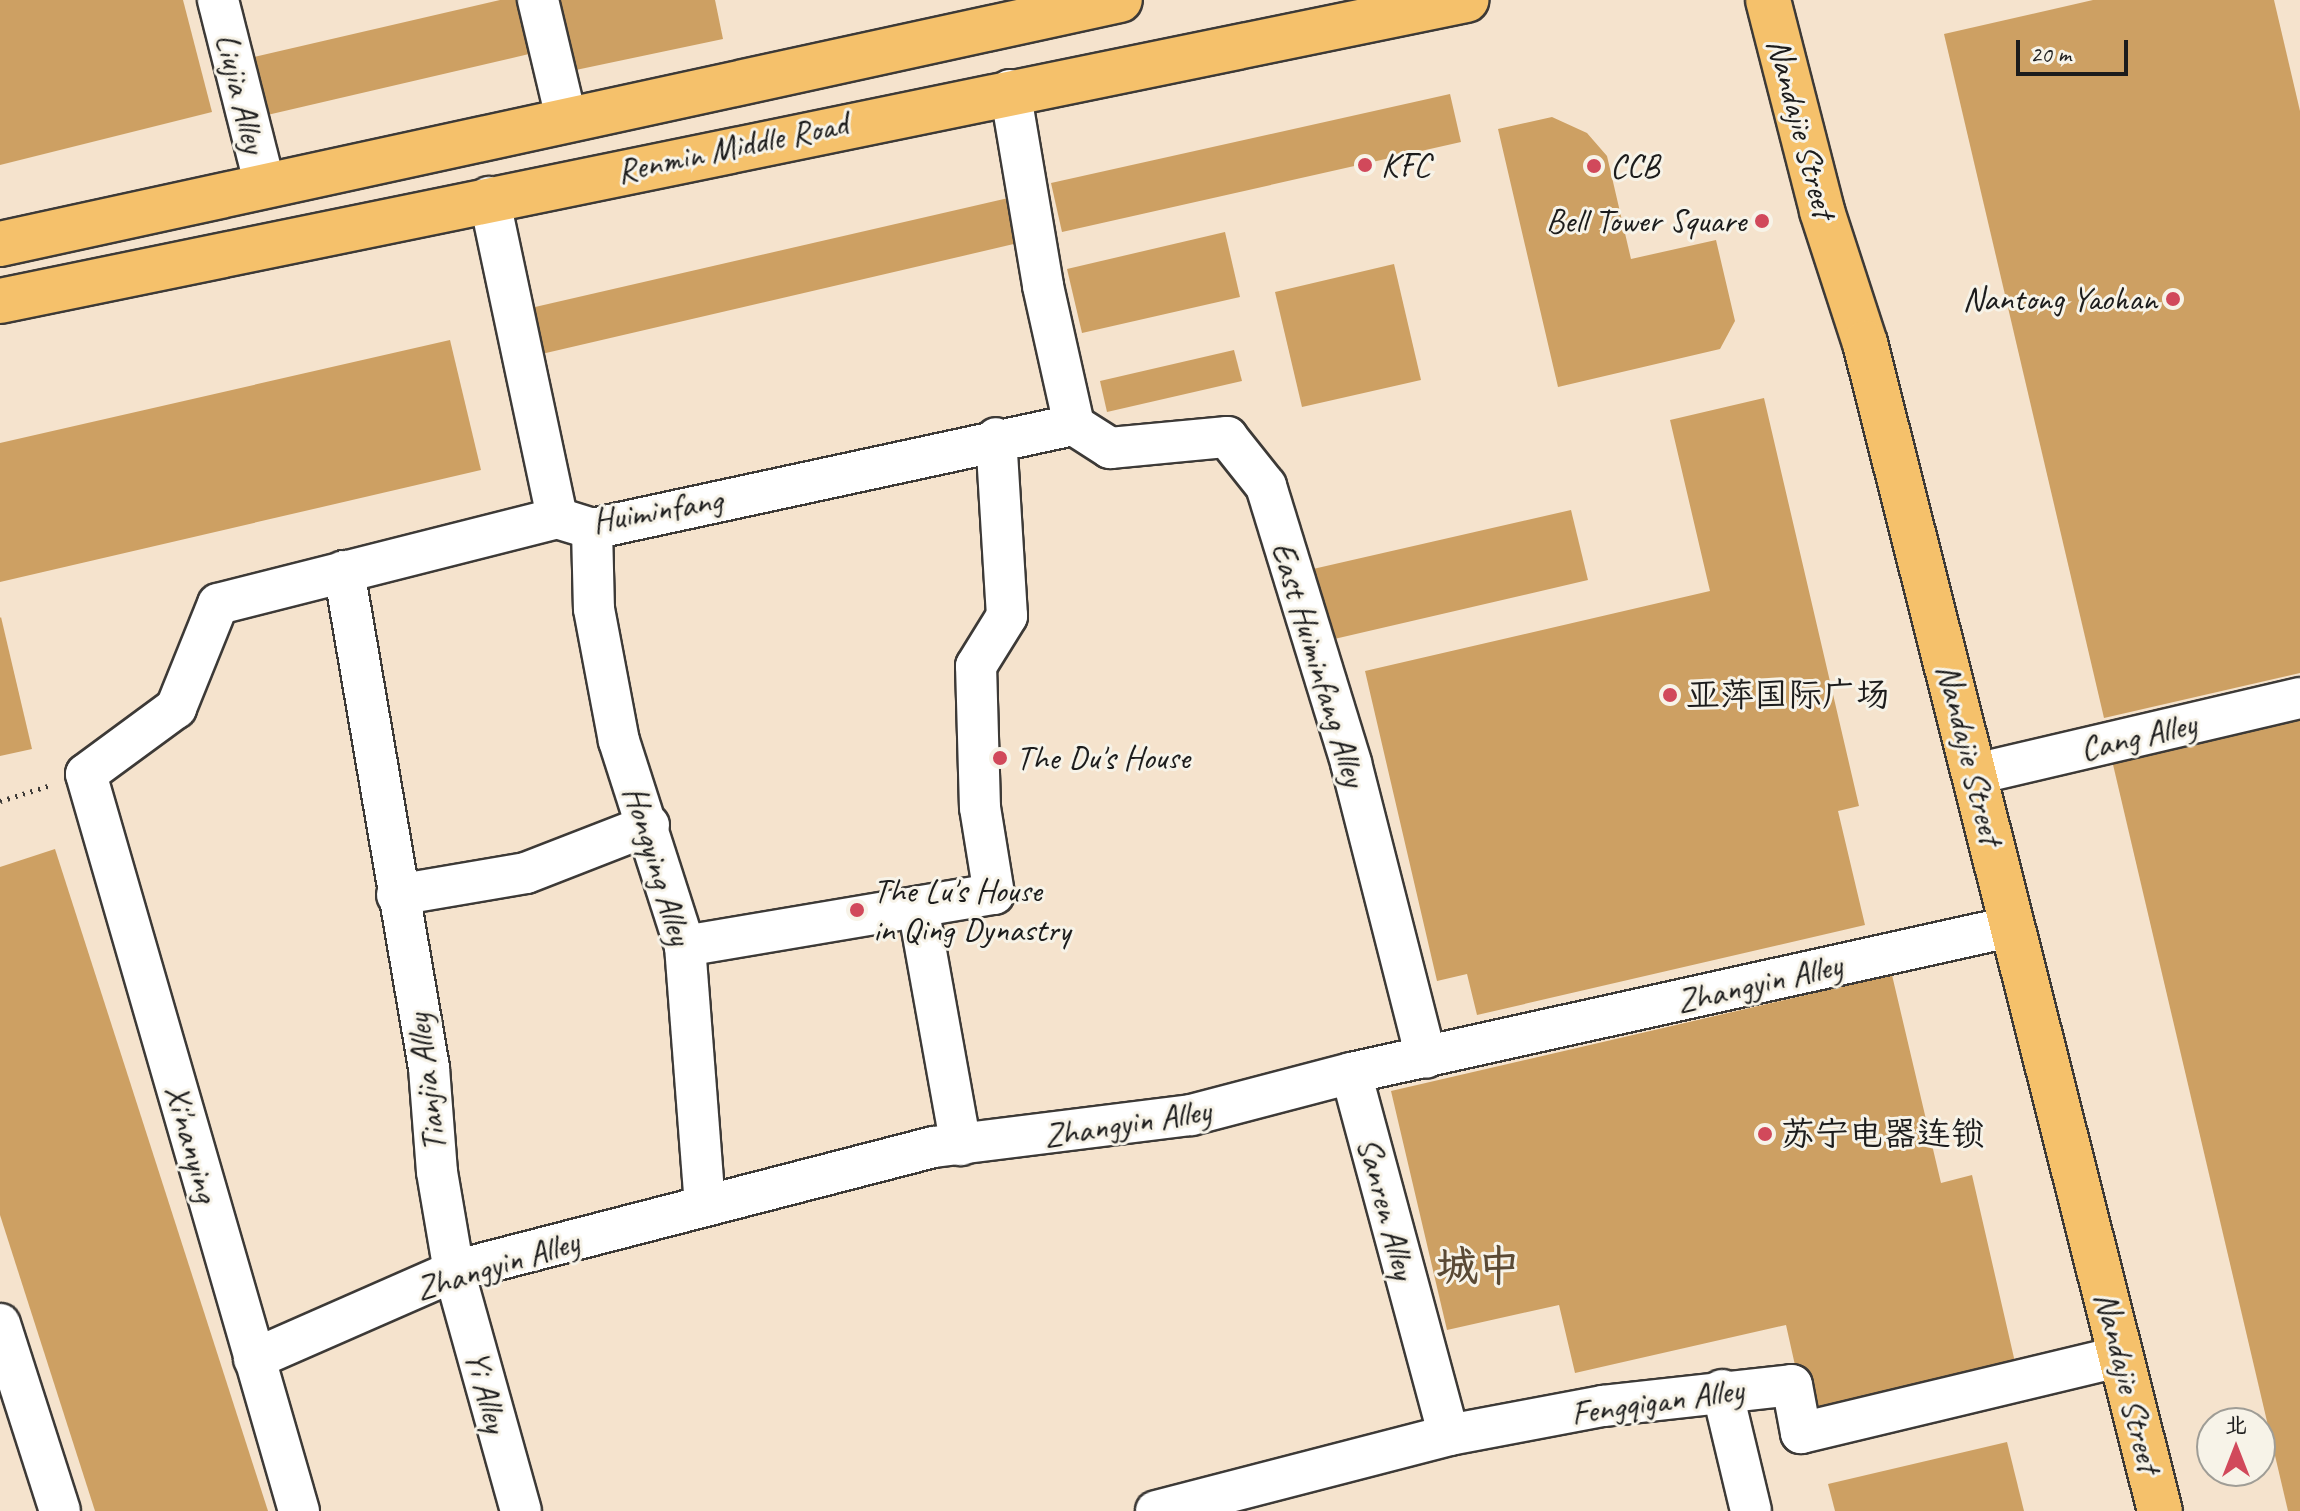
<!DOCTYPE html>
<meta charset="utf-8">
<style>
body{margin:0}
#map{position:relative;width:2300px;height:1511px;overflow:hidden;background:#f5e3cd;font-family:Caveat,"LXGW WenKai TC",sans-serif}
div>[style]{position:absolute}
.building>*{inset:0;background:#cda063}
.path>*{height:5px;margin-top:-2.5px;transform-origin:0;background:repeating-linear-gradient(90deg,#3d3a37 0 2px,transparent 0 8px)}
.roads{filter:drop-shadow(2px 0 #3d3a37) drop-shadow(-2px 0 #3d3a37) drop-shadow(0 2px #3d3a37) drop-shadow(0 -2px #3d3a37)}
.minor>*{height:40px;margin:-20px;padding:0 20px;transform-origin:20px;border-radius:20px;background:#fff}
.major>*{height:44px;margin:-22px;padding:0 22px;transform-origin:22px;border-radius:22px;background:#f5c16b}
.dots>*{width:22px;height:22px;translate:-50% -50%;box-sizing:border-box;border:4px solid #f7f3e8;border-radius:50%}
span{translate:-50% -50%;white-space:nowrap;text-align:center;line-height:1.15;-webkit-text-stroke:6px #f7f3e8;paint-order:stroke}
.street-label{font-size:34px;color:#1c1c1c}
.poi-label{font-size:34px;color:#1c1c1c}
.left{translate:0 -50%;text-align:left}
.right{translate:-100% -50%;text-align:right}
.district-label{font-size:42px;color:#5a4a35;font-weight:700}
.north{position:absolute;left:2196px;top:1407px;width:80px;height:80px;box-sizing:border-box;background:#f7f3e8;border:2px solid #9f9d96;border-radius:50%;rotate:0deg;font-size:22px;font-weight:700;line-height:32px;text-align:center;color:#1c1c1c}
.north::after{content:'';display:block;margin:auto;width:28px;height:36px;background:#d1495b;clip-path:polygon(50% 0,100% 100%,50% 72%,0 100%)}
.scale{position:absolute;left:2016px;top:40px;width:112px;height:36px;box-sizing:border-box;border:4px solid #1c1c1c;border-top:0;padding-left:10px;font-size:24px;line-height:28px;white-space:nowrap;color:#1c1c1c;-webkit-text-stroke:6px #f7f3e8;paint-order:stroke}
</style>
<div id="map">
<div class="building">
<i style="clip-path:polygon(0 0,183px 0,212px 112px,0 165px)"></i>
<i style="clip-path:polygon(500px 0,517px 0,529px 54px,263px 116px,250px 58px)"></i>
<i style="clip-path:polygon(555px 0,715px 0,723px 39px,571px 71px)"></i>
<i style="clip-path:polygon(2093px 0,2274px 0,2300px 111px,2300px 673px,2104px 718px,1944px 34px)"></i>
<i style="clip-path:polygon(1450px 94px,1461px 142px,1062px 232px,1051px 183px)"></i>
<i style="clip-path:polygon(1552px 117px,1587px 133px,1607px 156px,1631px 259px,1716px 240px,1735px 321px,1720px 349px,1558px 387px,1498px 129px)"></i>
<i style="clip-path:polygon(1017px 196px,1027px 241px,533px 356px,522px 310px)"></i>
<i style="clip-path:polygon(1225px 232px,1240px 297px,1082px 333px,1067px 269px)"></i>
<i style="clip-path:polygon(1394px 264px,1421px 380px,1302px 407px,1275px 292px)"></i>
<i style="clip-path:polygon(450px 340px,481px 470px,0 582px,0 443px)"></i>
<i style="clip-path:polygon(1234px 350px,1242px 381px,1107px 412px,1100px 381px)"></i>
<i style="clip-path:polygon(1764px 398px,1859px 806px,1838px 811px,1865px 925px,1477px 1015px,1467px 974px,1437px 981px,1365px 671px,1710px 591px,1670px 420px)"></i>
<i style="clip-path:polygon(1571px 510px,1588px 580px,1330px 640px,1313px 569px)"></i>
<i style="clip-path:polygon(1px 617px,32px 749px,0 756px,0 618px)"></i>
<i style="clip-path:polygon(2300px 712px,2300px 1511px,2288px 1511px,2111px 756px)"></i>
<i style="clip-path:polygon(55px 849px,268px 1511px,95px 1511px,0 1215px,0 867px)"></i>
<i style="clip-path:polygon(1892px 975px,1941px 1183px,1972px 1175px,2017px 1371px,1807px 1419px,1786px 1325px,1575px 1373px,1559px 1305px,1447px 1330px,1391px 1091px)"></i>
<i style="clip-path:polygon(2007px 1442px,2024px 1511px,1835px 1511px,1828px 1484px)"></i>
</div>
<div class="path">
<i style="left:0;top:801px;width:53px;rotate:-17.4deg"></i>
</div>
<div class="roads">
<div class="minor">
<i style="left:218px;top:0;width:192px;rotate:75.8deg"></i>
<i style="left:538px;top:0;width:125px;rotate:76.6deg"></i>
<i style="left:1010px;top:90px;width:199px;rotate:80.4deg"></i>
<i style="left:1043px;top:286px;width:142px;rotate:77.4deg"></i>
<i style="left:489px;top:197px;width:328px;rotate:78deg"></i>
<i style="left:1074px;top:425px;width:43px;rotate:32.6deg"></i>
<i style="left:1110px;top:448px;width:118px;rotate:-5.4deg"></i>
<i style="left:1227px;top:437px;width:63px;rotate:51.5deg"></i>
<i style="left:1266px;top:486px;width:290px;rotate:72.9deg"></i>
<i style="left:1351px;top:763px;width:304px;rotate:75.7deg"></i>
<i style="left:592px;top:529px;width:80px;rotate:88.6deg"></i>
<i style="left:594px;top:609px;width:134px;rotate:79.3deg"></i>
<i style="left:619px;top:741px;width:215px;rotate:72.2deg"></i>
<i style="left:685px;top:946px;width:260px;rotate:85.6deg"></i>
<i style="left:344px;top:571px;width:504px;rotate:80.29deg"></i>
<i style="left:429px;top:1068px;width:104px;rotate:85.6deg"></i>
<i style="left:437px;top:1172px;width:100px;rotate:80.3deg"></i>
<i style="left:454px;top:1271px;width:249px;rotate:74.4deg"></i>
<i style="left:1976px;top:774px;width:333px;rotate:-13.2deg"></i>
<i style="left:397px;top:895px;width:131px;rotate:-9.7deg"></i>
<i style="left:526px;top:873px;width:132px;rotate:-21.3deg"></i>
<i style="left:918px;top:907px;width:242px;rotate:79.8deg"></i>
<i style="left:685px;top:946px;width:313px;rotate:-9.6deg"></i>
<i style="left:994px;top:894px;width:87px;rotate:-99.2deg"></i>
<i style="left:980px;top:808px;width:142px;rotate:-91.6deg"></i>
<i style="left:976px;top:666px;width:59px;rotate:-58.2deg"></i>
<i style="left:1007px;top:616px;width:178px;rotate:-93.5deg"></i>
<i style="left:1351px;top:1073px;width:375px;rotate:74.9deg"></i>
<i style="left:0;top:1324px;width:196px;rotate:72.2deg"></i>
<i style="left:254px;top:1359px;width:219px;rotate:-23.7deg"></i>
<i style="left:454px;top:1271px;width:496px;rotate:-14.5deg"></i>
<i style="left:934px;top:1147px;width:259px;rotate:-7.1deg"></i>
<i style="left:1191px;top:1115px;width:165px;rotate:-14.7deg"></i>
<i style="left:1351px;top:1073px;width:679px;rotate:-12.5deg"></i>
<i style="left:1722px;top:1390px;width:124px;rotate:76.5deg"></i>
<i style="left:299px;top:1511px;width:767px;rotate:-106.12deg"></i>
<i style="left:86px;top:774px;width:112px;rotate:-36.3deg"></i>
<i style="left:176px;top:708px;width:112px;rotate:-68deg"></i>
<i style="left:218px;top:604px;width:350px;rotate:-14.2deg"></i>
<i style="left:557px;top:518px;width:37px;rotate:17deg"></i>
<i style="left:592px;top:529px;width:493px;rotate:-12.2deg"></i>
<i style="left:1156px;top:1511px;width:303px;rotate:-14.5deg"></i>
<i style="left:1449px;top:1435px;width:157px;rotate:-10.7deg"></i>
<i style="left:1603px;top:1406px;width:190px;rotate:-6.3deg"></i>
<i style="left:1792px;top:1385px;width:49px;rotate:79.4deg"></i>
<i style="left:1801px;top:1433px;width:329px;rotate:-13.5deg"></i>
</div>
<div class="major">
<i style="left:1768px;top:0;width:218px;rotate:75.6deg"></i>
<i style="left:1822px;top:211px;width:139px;rotate:72deg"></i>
<i style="left:1865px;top:343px;width:1205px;rotate:75.83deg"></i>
<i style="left:0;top:244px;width:1146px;rotate:-12.29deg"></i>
<i style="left:0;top:301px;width:1497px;rotate:-11.6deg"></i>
</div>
</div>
<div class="dots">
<i style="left:1365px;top:165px;background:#d1495b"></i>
<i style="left:1594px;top:166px;background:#d1495b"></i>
<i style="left:1762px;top:221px;background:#d1495b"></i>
<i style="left:2173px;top:299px;background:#d1495b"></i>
<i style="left:1670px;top:695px;background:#d1495b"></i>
<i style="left:1000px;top:758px;background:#d1495b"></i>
<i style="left:857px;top:910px;background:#d1495b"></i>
<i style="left:1765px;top:1134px;background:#d1495b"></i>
</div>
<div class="street-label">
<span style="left:241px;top:93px;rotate:76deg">Liujia Alley</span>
<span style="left:1802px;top:128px;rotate:75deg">Nandajie Street</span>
<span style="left:732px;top:147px;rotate:-12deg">Renmin Middle Road</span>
<span style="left:657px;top:510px;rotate:-10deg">Huiminfang</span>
<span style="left:1319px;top:664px;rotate:73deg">East Huiminfang Alley</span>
<span style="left:2138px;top:736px;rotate:-13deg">Cang Alley</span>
<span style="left:1970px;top:754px;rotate:76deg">Nandajie Street</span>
<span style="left:658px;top:865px;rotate:73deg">Hongying Alley</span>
<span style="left:1759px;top:983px;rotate:-13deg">Zhangyin Alley</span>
<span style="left:426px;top:1083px;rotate:-97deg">Tianjia Alley</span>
<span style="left:1127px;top:1123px;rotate:-9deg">Zhangyin Alley</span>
<span style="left:192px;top:1143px;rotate:74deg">Xi'nanying</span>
<span style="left:1387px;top:1208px;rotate:75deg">Sanren Alley</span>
<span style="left:497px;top:1265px;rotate:-17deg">Zhangyin Alley</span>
<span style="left:2128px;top:1382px;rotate:76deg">Nandajie Street</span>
<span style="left:487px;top:1391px;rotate:75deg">Yi Alley</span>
<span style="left:1657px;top:1401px;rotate:-8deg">Fengqigan Alley</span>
</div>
<div class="poi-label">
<span class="left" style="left:1381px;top:165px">KFC</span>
<span class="left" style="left:1610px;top:166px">CCB</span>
<span class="right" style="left:1746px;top:221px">Bell Tower Square</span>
<span class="right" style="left:2157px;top:299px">Nantong Yaohan</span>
<span class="left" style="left:1686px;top:695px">亚萍国际广场</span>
<span class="left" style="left:1016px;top:758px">The Du's House</span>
<span class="left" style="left:873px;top:910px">The Lu's House<br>in Qing Dynastry</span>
<span class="left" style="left:1781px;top:1134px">苏宁电器连锁</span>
</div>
<div class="district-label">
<span style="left:1478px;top:1267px">城中</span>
</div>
<div class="north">北</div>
<div class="scale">20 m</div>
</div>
